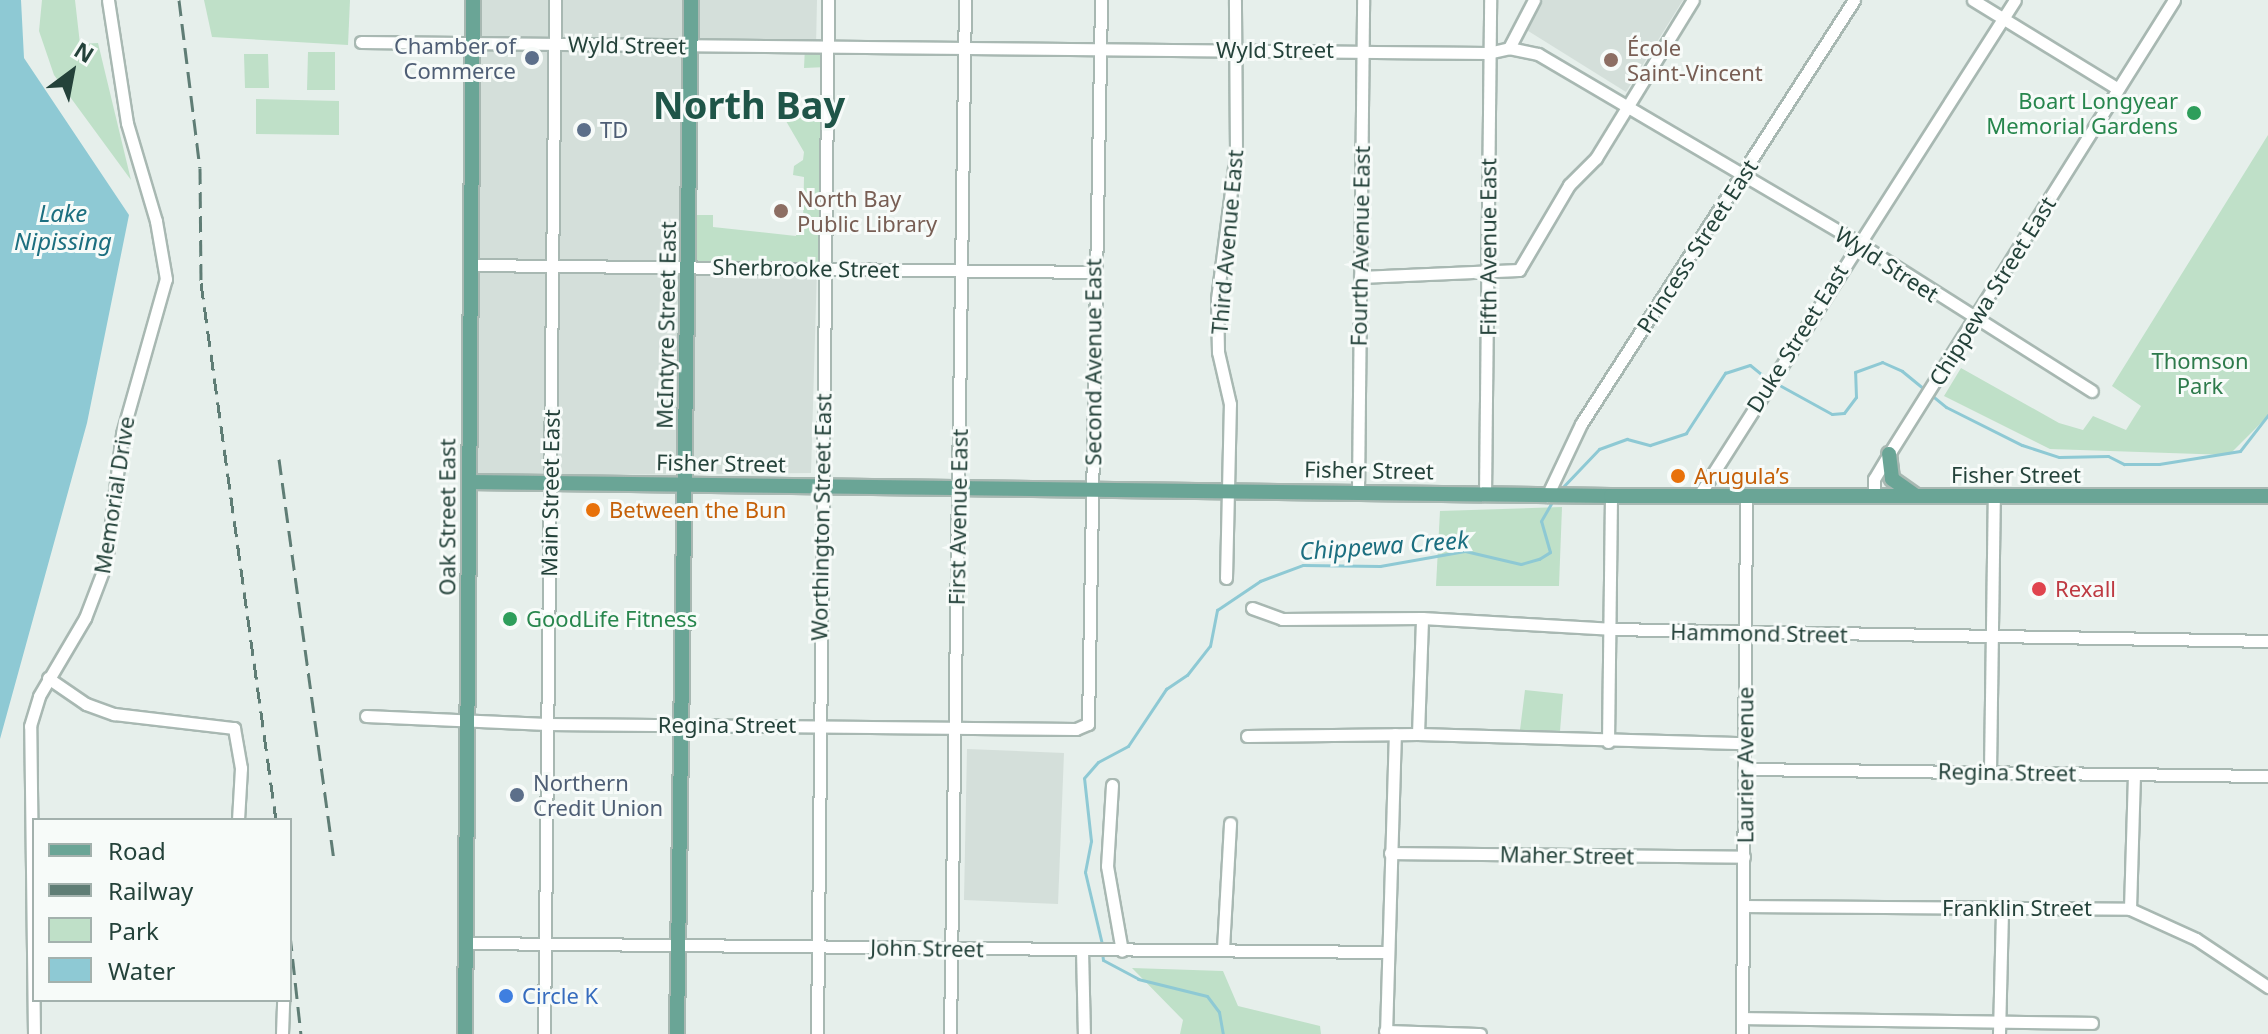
<!DOCTYPE html>
<meta charset="utf-8">
<style>
body{margin:0}
#map{position:relative;width:2268px;height:1034px;overflow:hidden;background:#e6efeb;font-family:"Noto Sans",sans-serif}
div>[style]{position:absolute}
.built>*{inset:0;background:#d4dfda}
.green>*{inset:0;background:#bfe0c8}
.water>*{inset:0;background:#8ec9d4}
.stream>*{height:3px;margin:-1.5px;padding:0 1.5px;transform-origin:1.5px;border-radius:1.5px;background:#8ec9d4}
.roads{filter:drop-shadow(2px 0 #a8b8b2) drop-shadow(-2px 0 #a8b8b2) drop-shadow(0 2px #a8b8b2) drop-shadow(0 -2px #a8b8b2)}
.minor>*{height:11px;margin:-5.5px;padding:0 5.5px;transform-origin:5.5px;border-radius:5.5px;background:#fff}
.major>*{height:14px;margin:-7px;padding:0 7px;transform-origin:7px;border-radius:7px;background:#6aa596}
.rail>*{height:3px;margin-top:-1.5px;transform-origin:0;background:repeating-linear-gradient(90deg,#5f7d75 0 16px,transparent 0 24px)}
.dots>*{width:22px;height:22px;translate:-50% -50%;box-sizing:border-box;border:4px solid #f7fbf9;border-radius:50%}
span{translate:-50% -50%;white-space:nowrap;text-align:center;line-height:1.15;-webkit-text-stroke:6px #f7fbf9;paint-order:stroke}
.service-label{font-size:22px;color:#4e5e75}
.right{translate:-100% -50%;text-align:right}
.left{translate:0 -50%;text-align:left}
.street-label{font-size:22px;color:#24423a}
.education-label{font-size:22px;color:#785e54}
.leisure-label{font-size:22px;color:#27864d}
.park-label{font-size:22px;color:#2d7a4b}
.food-label{font-size:22px;color:#c56008}
.health-label{font-size:22px;color:#be3a42}
.shop-label{font-size:22px;color:#366cbe}
.water-label{font-size:24px;color:#1c6f80;font-style:italic}
.town-label{font-size:38px;color:#1f5548;font-weight:700}
.legend{position:absolute;left:32px;top:818px;width:260px;height:184px;box-sizing:border-box;background:#f7fbf9;border:2px solid #a3b1ad;margin:0;padding:10px 14px;list-style:none;font-size:24px;color:#24423a}
.legend li{display:flex;align-items:center;gap:16px;height:40px}
.legend b{width:40px;border:2px solid #a3b1ad}
.north{position:absolute;left:32px;top:32px;width:80px;height:80px;-webkit-text-stroke:6px #f7fbf9;paint-order:stroke;rotate:32deg;font-size:22px;font-weight:700;line-height:32px;text-align:center;color:#24423a}
.north::after{content:'';display:block;margin:auto;width:28px;height:36px;background:#24423a;clip-path:polygon(50% 0,100% 100%,50% 72%,0 100%)}
</style>
<div id="map">
<div class="built">
<i style="clip-path:polygon(476px 0,817px 0,816px 47px,691px 46px,689px 265px,817px 269px,811px 473px,474px 476px)"></i>
<i style="clip-path:polygon(1543px 0,1683px 0,1626px 92px,1525px 29px)"></i>
<i style="clip-path:polygon(967px 749px,1064px 753px,1058px 904px,964px 900px)"></i>
</div>
<div class="green">
<i style="clip-path:polygon(42px 0,75px 0,80px 44px,98px 43px,131px 180px,54px 75px,39px 31px)"></i>
<i style="clip-path:polygon(204px 0,350px 0,348px 45px,212px 37px)"></i>
<i style="clip-path:polygon(805px 47px,827px 47px,827px 67px,804px 68px)"></i>
<i style="clip-path:polygon(308px 52px,335px 52px,335px 90px,307px 90px)"></i>
<i style="clip-path:polygon(244px 54px,268px 54px,269px 88px,245px 88px)"></i>
<i style="clip-path:polygon(256px 99px,339px 101px,339px 135px,256px 134px)"></i>
<i style="clip-path:polygon(795px 111px,826px 112px,825px 269px,689px 265px,690px 215px,713px 215px,713px 227px,796px 236px,797px 222px,803px 222px,804px 177px,793px 175px,794px 166px,803px 160px,804px 152px,786px 121px)"></i>
<i style="clip-path:polygon(2268px 135px,2268px 416px,2229px 455px,2050px 449px,1944px 396px,1961px 368px,2059px 423px,2083px 430px,2093px 416px,2126px 430px,2141px 406px,2112px 386px)"></i>
<i style="clip-path:polygon(1562px 507px,1559px 586px,1436px 586px,1440px 511px)"></i>
<i style="clip-path:polygon(1525px 690px,1563px 694px,1560px 731px,1520px 730px)"></i>
<i style="clip-path:polygon(1132px 968px,1223px 971px,1238px 1006px,1320px 1026px,1321px 1034px,1180px 1034px,1183px 1020px)"></i>
</div>
<div class="water">
<i style="clip-path:polygon(0 0,21px 0,24px 58px,129px 215px,87px 423px,0 739px)"></i>
</div>
<div class="stream">
<i style="left:1781px;top:386px;width:58px;rotate:28.8deg"></i>
<i style="left:1832px;top:414px;width:12px;rotate:-5deg"></i>
<i style="left:1844px;top:413px;width:20px;rotate:-53deg"></i>
<i style="left:1856px;top:397px;width:25px;rotate:-92deg"></i>
<i style="left:1855px;top:372px;width:29px;rotate:-20deg"></i>
<i style="left:1882px;top:362px;width:22px;rotate:24deg"></i>
<i style="left:1902px;top:371px;width:57px;rotate:39.3deg"></i>
<i style="left:1946px;top:407px;width:85px;rotate:26.6deg"></i>
<i style="left:2022px;top:445px;width:39px;rotate:18deg"></i>
<i style="left:2059px;top:457px;width:49px;rotate:-1.2deg"></i>
<i style="left:2108px;top:456px;width:18px;rotate:27deg"></i>
<i style="left:2124px;top:464px;width:35px"></i>
<i style="left:2159px;top:464px;width:82px;rotate:-9.1deg"></i>
<i style="left:2240px;top:451px;width:46px;rotate:-52.1deg"></i>
<i style="left:1560px;top:490px;width:57px;rotate:-46.4deg"></i>
<i style="left:1599px;top:449px;width:30px;rotate:-20deg"></i>
<i style="left:1627px;top:439px;width:24px;rotate:15deg"></i>
<i style="left:1650px;top:445px;width:38px;rotate:-18deg"></i>
<i style="left:1686px;top:433px;width:72px;rotate:-57deg"></i>
<i style="left:1725px;top:373px;width:26px;rotate:-18deg"></i>
<i style="left:1750px;top:365px;width:14px;rotate:39deg"></i>
<i style="left:1102px;top:944px;width:74px;rotate:-103.3deg"></i>
<i style="left:1085px;top:872px;width:32px;rotate:-79deg"></i>
<i style="left:1091px;top:841px;width:63px;rotate:-96.3deg"></i>
<i style="left:1084px;top:778px;width:21px;rotate:-49deg"></i>
<i style="left:1098px;top:762px;width:34px;rotate:-28deg"></i>
<i style="left:1128px;top:746px;width:69px;rotate:-56.3deg"></i>
<i style="left:1166px;top:689px;width:25px;rotate:-34deg"></i>
<i style="left:1187px;top:675px;width:37px;rotate:-52deg"></i>
<i style="left:1210px;top:646px;width:37px;rotate:-79deg"></i>
<i style="left:1217px;top:610px;width:52px;rotate:-34deg"></i>
<i style="left:1260px;top:581px;width:46px;rotate:-20.4deg"></i>
<i style="left:1303px;top:565px;width:77px;rotate:0.7deg"></i>
<i style="left:1380px;top:566px;width:86px;rotate:-10deg"></i>
<i style="left:1465px;top:551px;width:57px;rotate:13.1deg"></i>
<i style="left:1521px;top:564px;width:19px;rotate:-16deg"></i>
<i style="left:1539px;top:559px;width:13px;rotate:-32deg"></i>
<i style="left:1550px;top:552px;width:32px;rotate:-106deg"></i>
<i style="left:1541px;top:521px;width:24px;rotate:-60deg"></i>
<i style="left:1102px;top:952px;width:8px;rotate:83deg"></i>
<i style="left:1103px;top:960px;width:40px;rotate:28deg"></i>
<i style="left:1138px;top:979px;width:71px;rotate:13.8deg"></i>
<i style="left:1207px;top:996px;width:20px;rotate:53deg"></i>
<i style="left:1219px;top:1012px;width:22px;rotate:80deg"></i>
</div>
<div class="roads">
<div class="minor">
<i style="left:1973px;top:0;width:170px;rotate:31.5deg"></i>
<i style="left:361px;top:42px;width:1127px;rotate:0.56deg"></i>
<i style="left:1488px;top:53px;width:22px;rotate:-13deg"></i>
<i style="left:1509px;top:48px;width:30px;rotate:12deg"></i>
<i style="left:1538px;top:54px;width:370px;rotate:30.5deg"></i>
<i style="left:1857px;top:242px;width:278px;rotate:32.4deg"></i>
<i style="left:1509px;top:48px;width:54px;rotate:-62.5deg"></i>
<i style="left:471px;top:265px;width:622px;rotate:0.64deg"></i>
<i style="left:1360px;top:277px;width:159px;rotate:-2.5deg"></i>
<i style="left:1519px;top:270px;width:99px;rotate:-59.5deg"></i>
<i style="left:1569px;top:185px;width:38px;rotate:-45deg"></i>
<i style="left:1596px;top:158px;width:185px;rotate:-58.5deg"></i>
<i style="left:1358px;top:491px;width:491px;rotate:-89.4deg"></i>
<i style="left:1485px;top:495px;width:495px;rotate:-89.4deg"></i>
<i style="left:1547px;top:496px;width:80px;rotate:-64.7deg"></i>
<i style="left:1581px;top:424px;width:504px;rotate:-57.22deg"></i>
<i style="left:1874px;top:496px;width:17px;rotate:-90deg"></i>
<i style="left:1874px;top:479px;width:29px;rotate:-59deg"></i>
<i style="left:1889px;top:454px;width:536px;rotate:-57.88deg"></i>
<i style="left:1698px;top:497px;width:589px;rotate:-57.47deg"></i>
<i style="left:1226px;top:578px;width:174px;rotate:-88.7deg"></i>
<i style="left:1230px;top:404px;width:53px;rotate:-103deg"></i>
<i style="left:1218px;top:352px;width:53px;rotate:-91.1deg"></i>
<i style="left:1217px;top:299px;width:148px;rotate:-82.6deg"></i>
<i style="left:1236px;top:152px;width:152px;rotate:-90.4deg"></i>
<i style="left:1252px;top:608px;width:32px;rotate:20deg"></i>
<i style="left:1282px;top:619px;width:140px;rotate:-0.4deg"></i>
<i style="left:1422px;top:618px;width:188px;rotate:3.3deg"></i>
<i style="left:1610px;top:629px;width:658px;rotate:1.04deg"></i>
<i style="left:48px;top:678px;width:46px;rotate:34.4deg"></i>
<i style="left:86px;top:704px;width:30px;rotate:20deg"></i>
<i style="left:114px;top:714px;width:121px;rotate:6.7deg"></i>
<i style="left:234px;top:728px;width:41px;rotate:80.1deg"></i>
<i style="left:241px;top:768px;width:52px;rotate:93.3deg"></i>
<i style="left:366px;top:716px;width:181px;rotate:2.5deg"></i>
<i style="left:547px;top:724px;width:529px;rotate:0.54deg"></i>
<i style="left:1076px;top:729px;width:13px;rotate:-23deg"></i>
<i style="left:1088px;top:724px;width:724px;rotate:-88.97deg"></i>
<i style="left:1418px;top:734px;width:116px;rotate:-88deg"></i>
<i style="left:1247px;top:736px;width:171px;rotate:-0.7deg"></i>
<i style="left:1418px;top:734px;width:327px;rotate:1.6deg"></i>
<i style="left:1608px;top:742px;width:246px;rotate:-89.3deg"></i>
<i style="left:1746px;top:769px;width:522px;rotate:0.77deg"></i>
<i style="left:1990px;top:771px;width:273px;rotate:-89.2deg"></i>
<i style="left:1112px;top:785px;width:81px;rotate:93.5deg"></i>
<i style="left:1107px;top:866px;width:86px;rotate:80deg"></i>
<i style="left:1390px;top:853px;width:354px;rotate:0.6deg"></i>
<i style="left:1746px;top:906px;width:384px;rotate:0.4deg"></i>
<i style="left:2130px;top:909px;width:72px;rotate:24.4deg"></i>
<i style="left:2196px;top:939px;width:87px;rotate:33.7deg"></i>
<i style="left:2130px;top:909px;width:135px;rotate:-88.3deg"></i>
<i style="left:467px;top:943px;width:919px;rotate:0.56deg"></i>
<i style="left:1082px;top:949px;width:85px;rotate:88.7deg"></i>
<i style="left:1223px;top:949px;width:126px;rotate:-86.8deg"></i>
<i style="left:1743px;top:1018px;width:349px;rotate:0.8deg"></i>
<i style="left:1385px;top:1031px;width:95px;rotate:1.8deg"></i>
<i style="left:34px;top:1034px;width:308px;rotate:-90.7deg"></i>
<i style="left:30px;top:726px;width:31px;rotate:-73deg"></i>
<i style="left:39px;top:696px;width:91px;rotate:-59.5deg"></i>
<i style="left:85px;top:618px;width:59px;rotate:-69.1deg"></i>
<i style="left:106px;top:563px;width:130px;rotate:-82.9deg"></i>
<i style="left:122px;top:434px;width:161px;rotate:-74.2deg"></i>
<i style="left:166px;top:279px;width:59px;rotate:-99.8deg"></i>
<i style="left:156px;top:221px;width:102px;rotate:-106.5deg"></i>
<i style="left:127px;top:123px;width:124px;rotate:-98.8deg"></i>
<i style="left:282px;top:1034px;width:34px;rotate:-88deg"></i>
<i style="left:544px;top:1034px;width:1034px;rotate:-89.39deg"></i>
<i style="left:817px;top:1034px;width:1034px;rotate:-89.39deg"></i>
<i style="left:950px;top:1034px;width:1034px;rotate:-89.17deg"></i>
<i style="left:1386px;top:1034px;width:300px;rotate:-88.3deg"></i>
<i style="left:1742px;top:1034px;width:538px;rotate:-89.57deg"></i>
<i style="left:1999px;top:1034px;width:125px;rotate:-88.6deg"></i>
</div>
<div class="major">
<i style="left:1889px;top:454px;width:25px;rotate:83deg"></i>
<i style="left:1892px;top:479px;width:29px;rotate:35deg"></i>
<i style="left:469px;top:482px;width:1142px;rotate:0.7deg"></i>
<i style="left:1611px;top:496px;width:657px"></i>
<i style="left:465px;top:1034px;width:1034px;rotate:-89.56deg"></i>
<i style="left:677px;top:1034px;width:1034px;rotate:-89.22deg"></i>
</div>
</div>
<div class="rail">
<i style="left:179px;top:0;width:169px;rotate:82.9deg"></i>
<i style="left:200px;top:168px;width:115px;rotate:89.5deg"></i>
<i style="left:201px;top:283px;width:542px;rotate:82.05deg"></i>
<i style="left:279px;top:459px;width:406px;rotate:82.2deg"></i>
<i style="left:290px;top:935px;width:100px;rotate:83.7deg"></i>
</div>
<div class="dots">
<i style="left:532px;top:58px;background:#5c6f8a"></i>
<i style="left:1611px;top:60px;background:#8d6e63"></i>
<i style="left:2194px;top:113px;background:#2e9e5b"></i>
<i style="left:584px;top:130px;background:#5c6f8a"></i>
<i style="left:781px;top:211px;background:#8d6e63"></i>
<i style="left:1678px;top:476px;background:#e8710a"></i>
<i style="left:593px;top:510px;background:#e8710a"></i>
<i style="left:2039px;top:589px;background:#e0444e"></i>
<i style="left:510px;top:619px;background:#2e9e5b"></i>
<i style="left:517px;top:795px;background:#5c6f8a"></i>
<i style="left:506px;top:996px;background:#3f7fe0"></i>
</div>
<div class="service-label">
<span class="right" style="left:516px;top:58px">Chamber of<br>Commerce</span>
<span class="left" style="left:600px;top:130px">TD</span>
<span class="left" style="left:533px;top:795px">Northern<br>Credit Union</span>
</div>
<div class="street-label">
<span style="left:627px;top:45px;rotate:1deg">Wyld Street</span>
<span style="left:1275px;top:50px">Wyld Street</span>
<span style="left:1227px;top:242px;rotate:-85deg">Third Avenue East</span>
<span style="left:1360px;top:246px;rotate:-89deg">Fourth Avenue East</span>
<span style="left:1697px;top:246px;rotate:-57deg">Princess Street East</span>
<span style="left:1488px;top:247px;rotate:-90deg">Fifth Avenue East</span>
<span style="left:1887px;top:264px;rotate:33deg">Wyld Street</span>
<span style="left:806px;top:268px;rotate:1deg">Sherbrooke Street</span>
<span style="left:1992px;top:291px;rotate:-58deg">Chippewa Street East</span>
<span style="left:666px;top:325px;rotate:-89deg">McIntyre Street East</span>
<span style="left:1797px;top:338px;rotate:-58deg">Duke Street East</span>
<span style="left:1093px;top:362px;rotate:-90deg">Second Avenue East</span>
<span style="left:721px;top:463px;rotate:1deg">Fisher Street</span>
<span style="left:1369px;top:470px;rotate:1deg">Fisher Street</span>
<span style="left:2016px;top:475px">Fisher Street</span>
<span style="left:550px;top:493px;rotate:-89deg">Main Street East</span>
<span style="left:114px;top:495px;rotate:-81deg">Memorial Drive</span>
<span style="left:447px;top:517px;rotate:-90deg">Oak Street East</span>
<span style="left:821px;top:517px;rotate:-89deg">Worthington Street East</span>
<span style="left:958px;top:517px;rotate:-89deg">First Avenue East</span>
<span style="left:1759px;top:633px;rotate:1deg">Hammond Street</span>
<span style="left:727px;top:725px">Regina Street</span>
<span style="left:1745px;top:765px;rotate:-90deg">Laurier Avenue</span>
<span style="left:2007px;top:772px;rotate:1deg">Regina Street</span>
<span style="left:1567px;top:855px;rotate:1deg">Maher Street</span>
<span style="left:2017px;top:908px">Franklin Street</span>
<span style="left:927px;top:948px;rotate:1deg">John Street</span>
</div>
<div class="education-label">
<span class="left" style="left:1627px;top:60px">École<br>Saint-Vincent</span>
<span class="left" style="left:797px;top:211px">North Bay<br>Public Library</span>
</div>
<div class="leisure-label">
<span class="right" style="left:2178px;top:113px">Boart Longyear<br>Memorial Gardens</span>
<span class="left" style="left:526px;top:619px">GoodLife Fitness</span>
</div>
<div class="park-label">
<span style="left:2200px;top:373px">Thomson<br>Park</span>
</div>
<div class="food-label">
<span class="left" style="left:1694px;top:476px">Arugula’s</span>
<span class="left" style="left:609px;top:510px">Between the Bun</span>
</div>
<div class="health-label">
<span class="left" style="left:2055px;top:589px">Rexall</span>
</div>
<div class="shop-label">
<span class="left" style="left:522px;top:996px">Circle K</span>
</div>
<div class="water-label">
<span style="left:63px;top:227px">Lake<br>Nipissing</span>
<span style="left:1384px;top:545px;rotate:-4deg">Chippewa Creek</span>
</div>
<div class="town-label">
<span style="left:749px;top:105px">North Bay</span>
</div>
<ul class="legend">
<li><b style="height:10px;background:#6aa596"></b>Road</li>
<li><b style="height:10px;background:#5f7d75"></b>Railway</li>
<li><b style="height:22px;background:#bfe0c8"></b>Park</li>
<li><b style="height:22px;background:#8ec9d4"></b>Water</li>
</ul>
<div class="north">N</div>
</div>
